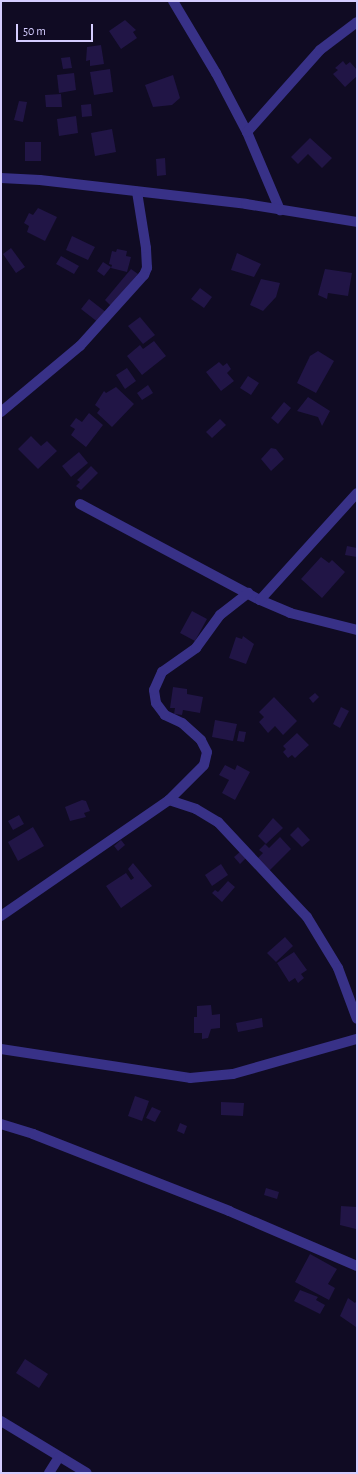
<!DOCTYPE html>
<style>
body{margin:0}
#map{position:relative;width:358px;height:1474px;overflow:hidden;background:#100b23;font-family:"Alegreya Sans",sans-serif}
div>[style]{position:absolute}
.building>*{inset:0;background:#211546}
.street>*{height:10px;margin:-5px;padding:0 5px;transform-origin:5px;border-radius:5px;background:#383187}
span{translate:-50% -50%;white-space:nowrap;text-align:center;line-height:1.15;-webkit-text-stroke:4px #100b23;paint-order:stroke}
.frame{position:absolute;inset:0;border:2px solid #d5cdff;pointer-events:none}
.scale{position:absolute;left:16px;top:24px;width:77px;height:18px;box-sizing:border-box;border:2px solid #d5cdff;border-top:0;padding-left:5px;font-size:12px;line-height:14px;white-space:nowrap;color:#d5cdff;-webkit-text-stroke:3px #100b23;paint-order:stroke}
</style>
<div id="map">
<div class="building">
<i style="clip-path:polygon(125px 20px,136px 30px,133px 32px,137px 38px,121px 49px,109px 31px)"></i>
<i style="clip-path:polygon(101px 45px,104px 64px,90px 66px,90px 60px,86px 61px,87px 47px)"></i>
<i style="clip-path:polygon(70px 57px,72px 68px,63px 69px,61px 58px)"></i>
<i style="clip-path:polygon(343px 61px,346px 65px,350px 62px,357px 70px,357px 76px,345px 87px,333px 74px,338px 70px,335px 68px)"></i>
<i style="clip-path:polygon(110px 69px,113px 92px,94px 95px,90px 72px)"></i>
<i style="clip-path:polygon(74px 73px,76px 90px,59px 93px,57px 75px)"></i>
<i style="clip-path:polygon(173px 75px,180px 98px,172px 105px,153px 107px,145px 85px)"></i>
<i style="clip-path:polygon(61px 94px,62px 107px,46px 107px,45px 95px)"></i>
<i style="clip-path:polygon(19px 101px,27px 102px,23px 122px,14px 120px)"></i>
<i style="clip-path:polygon(91px 104px,92px 116px,82px 117px,81px 105px)"></i>
<i style="clip-path:polygon(76px 116px,78px 133px,59px 136px,57px 119px)"></i>
<i style="clip-path:polygon(112px 129px,116px 152px,95px 156px,91px 133px)"></i>
<i style="clip-path:polygon(310px 138px,332px 158px,322px 168px,308px 154px,298px 164px,291px 157px)"></i>
<i style="clip-path:polygon(25px 142px,41px 142px,41px 161px,25px 161px)"></i>
<i style="clip-path:polygon(165px 158px,166px 175px,157px 176px,156px 159px)"></i>
<i style="clip-path:polygon(38px 208px,57px 217px,45px 241px,27px 232px,29px 226px,24px 223px,29px 213px,33px 215px)"></i>
<i style="clip-path:polygon(72px 236px,95px 247px,88px 260px,66px 250px)"></i>
<i style="clip-path:polygon(11px 248px,25px 267px,16px 273px,3px 254px)"></i>
<i style="clip-path:polygon(117px 249px,127px 251px,126px 256px,131px 257px,127px 272px,111px 268px,112px 265px,109px 264px,112px 251px,116px 252px)"></i>
<i style="clip-path:polygon(237px 253px,261px 264px,254px 277px,231px 270px)"></i>
<i style="clip-path:polygon(61px 256px,79px 266px,74px 274px,56px 264px)"></i>
<i style="clip-path:polygon(103px 262px,111px 267px,104px 276px,97px 271px)"></i>
<i style="clip-path:polygon(131px 269px,138px 274px,111px 306px,105px 300px)"></i>
<i style="clip-path:polygon(325px 269px,352px 273px,348px 296px,328px 293px,327px 299px,318px 295px)"></i>
<i style="clip-path:polygon(261px 279px,280px 283px,276px 297px,263px 311px,250px 305px)"></i>
<i style="clip-path:polygon(200px 288px,212px 297px,204px 308px,191px 299px)"></i>
<i style="clip-path:polygon(89px 299px,107px 313px,99px 323px,81px 309px)"></i>
<i style="clip-path:polygon(140px 317px,155px 335px,143px 344px,128px 326px)"></i>
<i style="clip-path:polygon(154px 341px,166px 356px,142px 375px,127px 356px,140px 345px,143px 349px)"></i>
<i style="clip-path:polygon(318px 351px,334px 361px,316px 393px,297px 383px,310px 356px)"></i>
<i style="clip-path:polygon(219px 362px,223px 366px,227px 363px,231px 369px,227px 373px,234px 381px,221px 391px,206px 372px)"></i>
<i style="clip-path:polygon(127px 368px,136px 381px,125px 389px,116px 375px)"></i>
<i style="clip-path:polygon(248px 376px,259px 383px,251px 395px,240px 388px)"></i>
<i style="clip-path:polygon(148px 385px,153px 393px,142px 400px,137px 393px)"></i>
<i style="clip-path:polygon(116px 387px,134px 404px,112px 427px,97px 413px,100px 409px,95px 405px,104px 391px,106px 393px)"></i>
<i style="clip-path:polygon(308px 397px,330px 411px,322px 426px,318px 417px,297px 411px)"></i>
<i style="clip-path:polygon(284px 402px,291px 408px,278px 424px,271px 418px)"></i>
<i style="clip-path:polygon(89px 413px,103px 425px,86px 447px,71px 435px,75px 429px,70px 426px,76px 418px,82px 422px)"></i>
<i style="clip-path:polygon(220px 419px,226px 425px,212px 438px,206px 432px)"></i>
<i style="clip-path:polygon(31px 436px,41px 446px,47px 441px,57px 451px,38px 469px,18px 449px)"></i>
<i style="clip-path:polygon(271px 448px,276px 449px,284px 459px,271px 471px,261px 459px)"></i>
<i style="clip-path:polygon(79px 452px,88px 463px,71px 477px,62px 466px)"></i>
<i style="clip-path:polygon(91px 466px,98px 473px,81px 490px,76px 486px,80px 482px,77px 480px)"></i>
<i style="clip-path:polygon(347px 546px,357px 548px,357px 557px,345px 555px)"></i>
<i style="clip-path:polygon(321px 557px,329px 563px,332px 560px,345px 572px,322px 598px,301px 579px)"></i>
<i style="clip-path:polygon(192px 611px,207px 619px,195px 641px,180px 633px)"></i>
<i style="clip-path:polygon(243px 636px,254px 644px,246px 664px,229px 658px,236px 637px,242px 639px)"></i>
<i style="clip-path:polygon(173px 687px,187px 689px,187px 694px,203px 697px,200px 713px,183px 710px,182px 715px,174px 714px,175px 708px,170px 708px)"></i>
<i style="clip-path:polygon(315px 693px,319px 697px,313px 703px,309px 698px)"></i>
<i style="clip-path:polygon(274px 697px,297px 721px,283px 735px,275px 726px,268px 733px,259px 722px,264px 717px,259px 712px)"></i>
<i style="clip-path:polygon(341px 707px,349px 711px,340px 728px,333px 724px)"></i>
<i style="clip-path:polygon(215px 720px,237px 724px,233px 741px,212px 737px)"></i>
<i style="clip-path:polygon(239px 731px,246px 732px,244px 742px,237px 741px)"></i>
<i style="clip-path:polygon(297px 733px,309px 745px,295px 758px,292px 755px,288px 758px,283px 752px,286px 749px,283px 746px)"></i>
<i style="clip-path:polygon(225px 765px,235px 770px,237px 765px,250px 772px,235px 800px,222px 793px,229px 780px,219px 775px)"></i>
<i style="clip-path:polygon(82px 800px,86px 801px,90px 811px,84px 813px,86px 817px,70px 821px,65px 807px)"></i>
<i style="clip-path:polygon(19px 815px,24px 824px,13px 830px,8px 821px)"></i>
<i style="clip-path:polygon(273px 818px,283px 828px,266px 844px,258px 836px)"></i>
<i style="clip-path:polygon(33px 827px,44px 846px,18px 861px,8px 842px)"></i>
<i style="clip-path:polygon(298px 827px,310px 840px,302px 847px,290px 835px)"></i>
<i style="clip-path:polygon(280px 837px,291px 849px,268px 872px,257px 859px,263px 853px,259px 850px,265px 844px,269px 848px)"></i>
<i style="clip-path:polygon(121px 840px,125px 845px,118px 851px,114px 846px)"></i>
<i style="clip-path:polygon(241px 851px,247px 857px,240px 864px,234px 857px)"></i>
<i style="clip-path:polygon(133px 863px,152px 886px,121px 908px,106px 886px,126px 873px,131px 880px,134px 878px,128px 869px)"></i>
<i style="clip-path:polygon(221px 864px,228px 875px,212px 886px,205px 875px)"></i>
<i style="clip-path:polygon(228px 881px,235px 887px,222px 902px,212px 893px,215px 890px,218px 892px)"></i>
<i style="clip-path:polygon(285px 937px,293px 946px,276px 962px,267px 953px)"></i>
<i style="clip-path:polygon(294px 952px,307px 970px,301px 974px,304px 978px,298px 983px,295px 978px,289px 982px,277px 963px)"></i>
<i style="clip-path:polygon(211px 1005px,212px 1015px,220px 1014px,220px 1028px,211px 1029px,208px 1038px,202px 1039px,202px 1033px,194px 1033px,194px 1017px,197px 1017px,197px 1006px)"></i>
<i style="clip-path:polygon(262px 1018px,263px 1027px,238px 1032px,236px 1023px)"></i>
<i style="clip-path:polygon(135px 1096px,149px 1101px,142px 1121px,128px 1116px)"></i>
<i style="clip-path:polygon(221px 1102px,244px 1103px,243px 1116px,221px 1115px)"></i>
<i style="clip-path:polygon(152px 1107px,161px 1111px,155px 1122px,146px 1118px)"></i>
<i style="clip-path:polygon(180px 1123px,187px 1126px,184px 1134px,177px 1131px)"></i>
<i style="clip-path:polygon(266px 1188px,279px 1192px,277px 1199px,264px 1195px)"></i>
<i style="clip-path:polygon(341px 1206px,357px 1207px,356px 1229px,340px 1225px)"></i>
<i style="clip-path:polygon(310px 1254px,337px 1269px,328px 1284px,335px 1288px,329px 1300px,295px 1282px)"></i>
<i style="clip-path:polygon(300px 1290px,318px 1297px,316px 1300px,325px 1305px,320px 1314px,294px 1301px)"></i>
<i style="clip-path:polygon(348px 1298px,355px 1303px,357px 1300px,356px 1327px,340px 1316px)"></i>
<i style="clip-path:polygon(25px 1359px,48px 1374px,39px 1388px,16px 1373px)"></i>
</div>
<div class="street">
<i style="left:173px;top:1px;width:84px;rotate:59.2deg"></i>
<i style="left:216px;top:73px;width:67px;rotate:62.3deg"></i>
<i style="left:247px;top:132px;width:85px;rotate:67.1deg"></i>
<i style="left:247px;top:132px;width:110px;rotate:-48.3deg"></i>
<i style="left:320px;top:50px;width:46px;rotate:-37.1deg"></i>
<i style="left:1px;top:178px;width:39px;rotate:3deg"></i>
<i style="left:40px;top:180px;width:207px;rotate:6.6deg"></i>
<i style="left:246px;top:204px;width:112px;rotate:9.2deg"></i>
<i style="left:1px;top:412px;width:103px;rotate:-39.9deg"></i>
<i style="left:80px;top:346px;width:96px;rotate:-48deg"></i>
<i style="left:144px;top:275px;width:8px;rotate:-67deg"></i>
<i style="left:147px;top:268px;width:20px;rotate:-93deg"></i>
<i style="left:146px;top:248px;width:57px;rotate:-99.1deg"></i>
<i style="left:80px;top:504px;width:204px;rotate:28.1deg"></i>
<i style="left:260px;top:600px;width:33px;rotate:23deg"></i>
<i style="left:290px;top:613px;width:69px;rotate:14.2deg"></i>
<i style="left:260px;top:600px;width:144px;rotate:-47.8deg"></i>
<i style="left:169px;top:800px;width:28px;rotate:18deg"></i>
<i style="left:196px;top:809px;width:26px;rotate:31deg"></i>
<i style="left:218px;top:822px;width:130px;rotate:46.9deg"></i>
<i style="left:307px;top:917px;width:60px;rotate:58.7deg"></i>
<i style="left:338px;top:968px;width:54px;rotate:69.6deg"></i>
<i style="left:1px;top:916px;width:204px;rotate:-34.6deg"></i>
<i style="left:169px;top:800px;width:49px;rotate:-45deg"></i>
<i style="left:204px;top:765px;width:13px;rotate:-77deg"></i>
<i style="left:207px;top:752px;width:13px;rotate:-117deg"></i>
<i style="left:201px;top:740px;width:25px;rotate:-138deg"></i>
<i style="left:182px;top:723px;width:19px;rotate:-155deg"></i>
<i style="left:165px;top:715px;width:15px;rotate:-127deg"></i>
<i style="left:156px;top:703px;width:13px;rotate:-99deg"></i>
<i style="left:154px;top:690px;width:20px;rotate:-66deg"></i>
<i style="left:162px;top:672px;width:42px;rotate:-35.2deg"></i>
<i style="left:196px;top:648px;width:41px;rotate:-54deg"></i>
<i style="left:220px;top:615px;width:36px;rotate:-38deg"></i>
<i style="left:1px;top:1049px;width:191px;rotate:8.7deg"></i>
<i style="left:190px;top:1078px;width:43px;rotate:-5.3deg"></i>
<i style="left:233px;top:1074px;width:129px;rotate:-15.8deg"></i>
<i style="left:1px;top:1124px;width:34px;rotate:17deg"></i>
<i style="left:33px;top:1134px;width:211px;rotate:21.4deg"></i>
<i style="left:229px;top:1211px;width:139px;rotate:23.3deg"></i>
<i style="left:1px;top:1421px;width:100px;rotate:31.2deg"></i>
<i style="left:49px;top:1473px;width:19px;rotate:-58deg"></i>
</div>
<div class="frame"></div>
<div class="scale">50 m</div>
</div>
